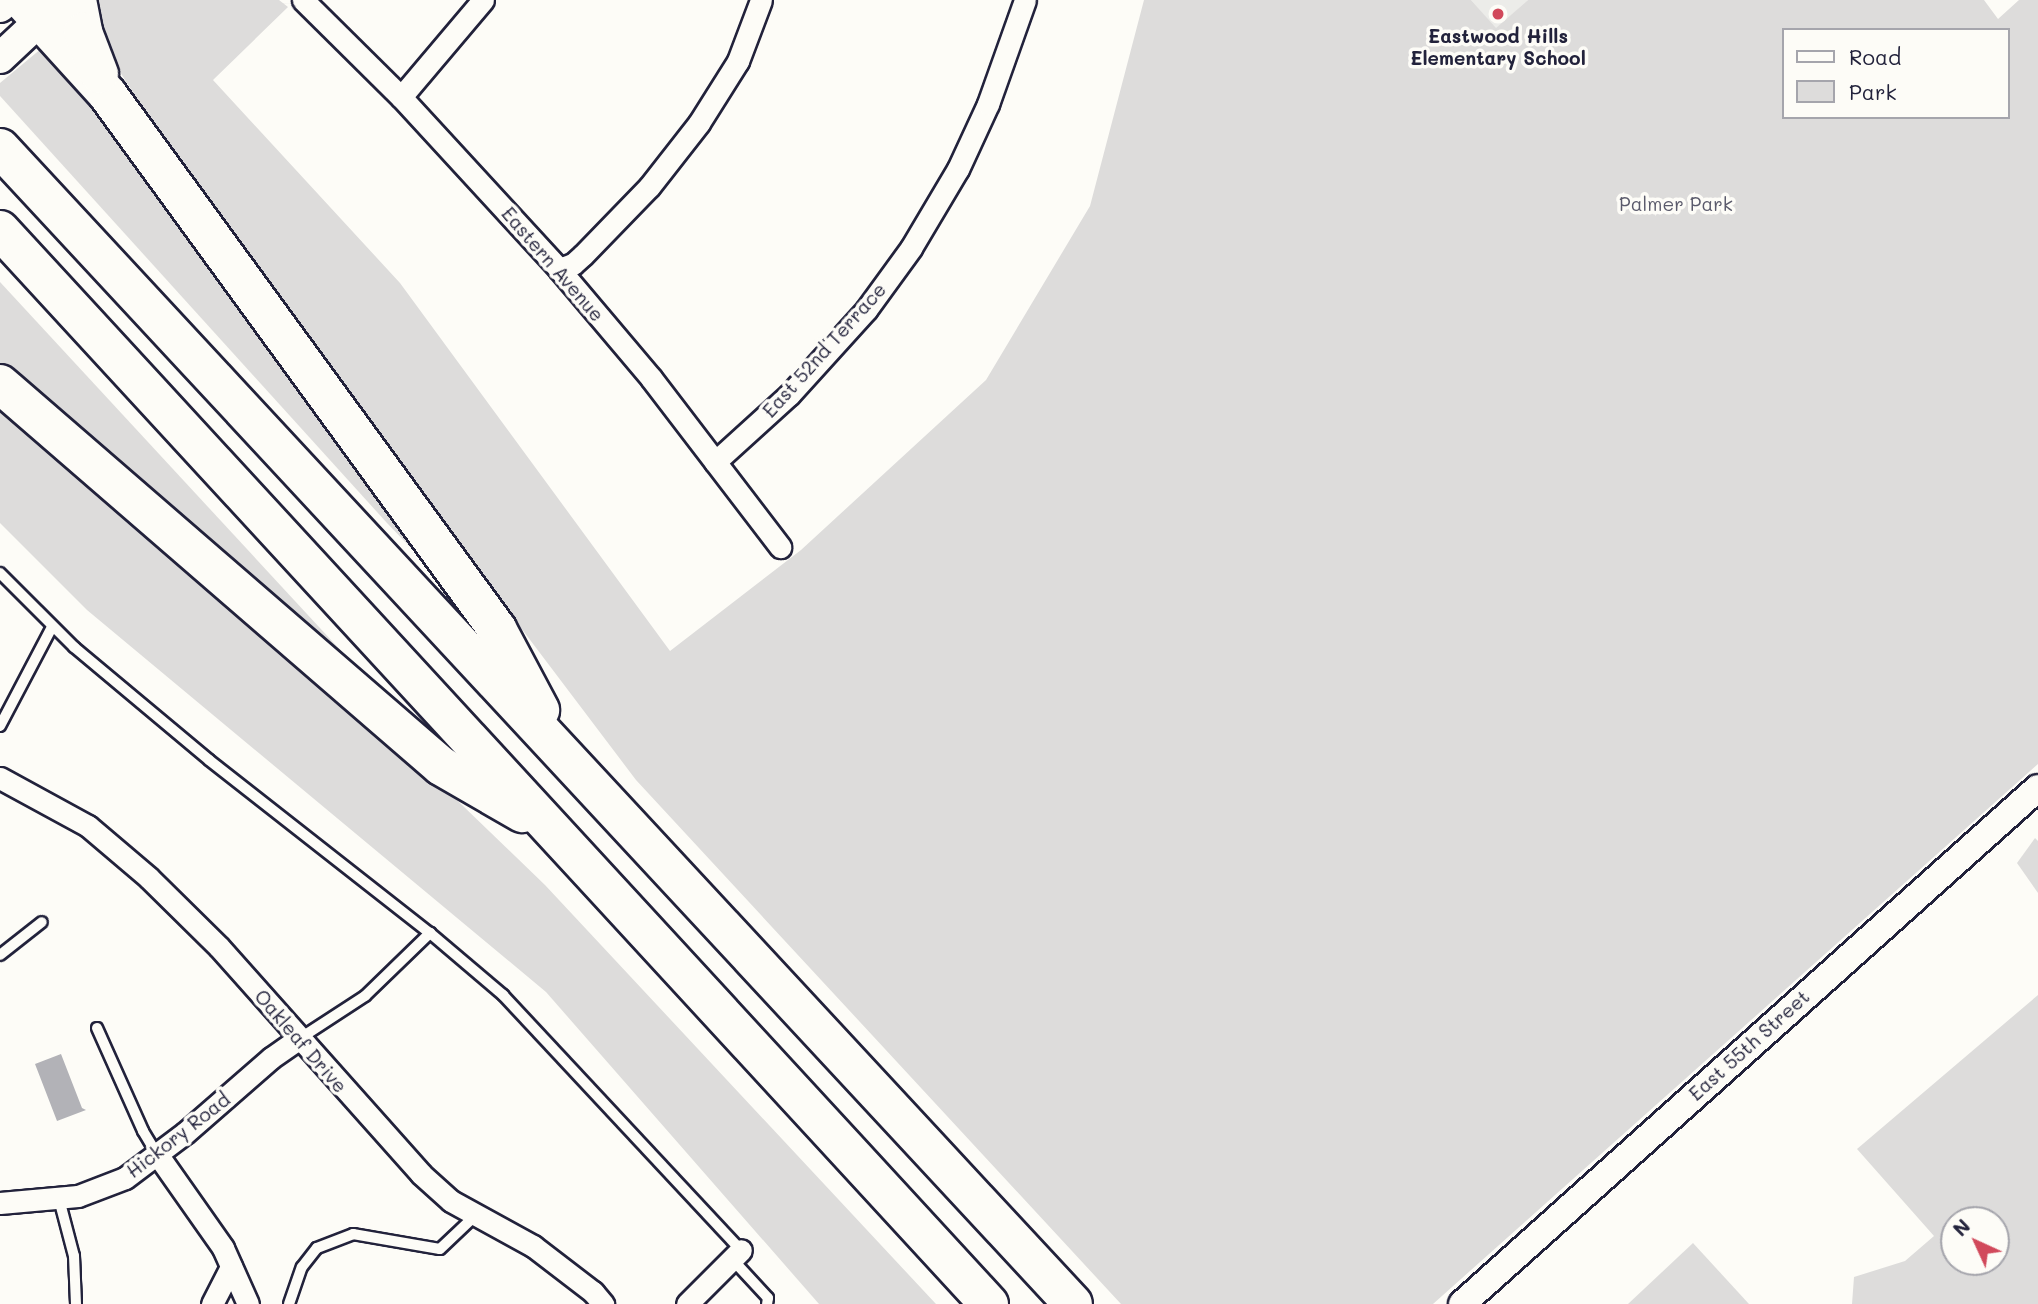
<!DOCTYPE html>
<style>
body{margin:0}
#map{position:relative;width:2038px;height:1304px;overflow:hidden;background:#fdfcf7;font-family:Mali,sans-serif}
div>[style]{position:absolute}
.built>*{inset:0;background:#ecece9}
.green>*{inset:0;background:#dddcdb}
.water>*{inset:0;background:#b2b2b7}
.roads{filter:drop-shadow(2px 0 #22223b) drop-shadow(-2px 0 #22223b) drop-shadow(0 2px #22223b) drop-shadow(0 -2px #22223b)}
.service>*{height:10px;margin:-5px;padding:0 5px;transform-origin:5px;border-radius:5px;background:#fdfcf7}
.minor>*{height:21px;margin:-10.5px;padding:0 10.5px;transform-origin:10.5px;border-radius:10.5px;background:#fdfcf7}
.tertiary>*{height:26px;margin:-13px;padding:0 13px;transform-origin:13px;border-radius:13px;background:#fdfcf7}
.secondary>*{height:30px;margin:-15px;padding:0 15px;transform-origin:15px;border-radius:15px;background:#fdfcf7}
.motorway>*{height:38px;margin:-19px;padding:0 19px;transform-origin:19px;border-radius:19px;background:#fdfcf7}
.dots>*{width:19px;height:19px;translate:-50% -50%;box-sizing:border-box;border:4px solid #fdfcf7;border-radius:50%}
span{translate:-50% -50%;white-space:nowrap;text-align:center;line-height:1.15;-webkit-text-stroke:7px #fdfcf7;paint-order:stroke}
.poi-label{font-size:19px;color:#22223b;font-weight:700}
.park-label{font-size:19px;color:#5a5a6b}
.street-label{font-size:19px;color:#22223b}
.legend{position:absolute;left:1782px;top:28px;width:228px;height:91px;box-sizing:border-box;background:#fdfcf7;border:2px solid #a5a5ac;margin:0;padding:9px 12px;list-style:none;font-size:21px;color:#22223b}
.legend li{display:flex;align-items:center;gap:14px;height:35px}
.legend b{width:35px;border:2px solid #a5a5ac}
.north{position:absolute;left:1940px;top:1206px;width:70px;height:70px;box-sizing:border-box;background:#fdfcf7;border:2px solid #a5a5ac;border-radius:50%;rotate:315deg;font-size:19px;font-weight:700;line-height:28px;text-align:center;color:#22223b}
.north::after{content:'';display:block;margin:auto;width:24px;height:32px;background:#d1495b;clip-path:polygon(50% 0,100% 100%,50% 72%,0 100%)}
</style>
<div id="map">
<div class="built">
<i style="clip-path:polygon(1471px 0,1528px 0,1496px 29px)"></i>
</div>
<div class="green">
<i style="clip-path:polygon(evenodd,94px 0,279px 0,288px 7px,213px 80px,400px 283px,670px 651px,801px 550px,986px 380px,1090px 206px,1144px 0,1471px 0,1496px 28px,1528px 0,1984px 0,1998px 19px,2019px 0,2038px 0,2038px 764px,1433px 1304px,1121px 1304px,636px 780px,412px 484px,156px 130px,117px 67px,93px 10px,94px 0,1784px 30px,2008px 30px,2008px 117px,1784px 117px,1784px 30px)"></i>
<i style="clip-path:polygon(48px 43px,457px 596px,387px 523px,0 96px,0 83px)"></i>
<i style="clip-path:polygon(0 282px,381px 694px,0 369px)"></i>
<i style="clip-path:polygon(0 401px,434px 778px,545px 885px,936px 1304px,819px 1304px,546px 992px,87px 610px,0 523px)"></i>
<i style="clip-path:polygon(2035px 838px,2038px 841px,2038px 893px,2017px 863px)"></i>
<i style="clip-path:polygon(evenodd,2038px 995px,2038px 1304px,1852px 1304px,1854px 1277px,1905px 1261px,1934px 1236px,1857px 1149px,2038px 995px,1954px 1220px,1996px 1220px,1996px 1262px,1954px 1262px,1954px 1220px)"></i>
<i style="clip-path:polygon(1693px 1243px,1749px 1304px,1628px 1304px)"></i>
</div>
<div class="water">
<i style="clip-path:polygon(61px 1054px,82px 1108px,86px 1110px,57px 1121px,35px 1064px)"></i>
</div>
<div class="roads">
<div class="service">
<i style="left:0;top:573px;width:105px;rotate:45deg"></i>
<i style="left:74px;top:647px;width:176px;rotate:39.9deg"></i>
<i style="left:209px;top:760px;width:281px;rotate:38.1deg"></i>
<i style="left:430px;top:933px;width:96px;rotate:40.3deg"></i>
<i style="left:503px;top:995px;width:349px;rotate:47deg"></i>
<i style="left:0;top:726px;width:112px;rotate:-62.3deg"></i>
<i style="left:0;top:955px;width:53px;rotate:-38.2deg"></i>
<i style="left:97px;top:1028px;width:113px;rotate:65.9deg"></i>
<i style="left:143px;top:1131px;width:27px;rotate:59deg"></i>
<i style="left:299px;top:1039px;width:79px;rotate:-33.1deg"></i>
<i style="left:365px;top:996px;width:91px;rotate:-44.1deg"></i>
<i style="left:59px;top:1199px;width:59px;rotate:75.3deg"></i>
<i style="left:74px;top:1256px;width:48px;rotate:87.6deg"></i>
<i style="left:732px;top:1259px;width:53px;rotate:47.3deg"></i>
<i style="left:768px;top:1298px;width:6px;rotate:99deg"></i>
<i style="left:289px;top:1304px;width:39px;rotate:-71deg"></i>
<i style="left:302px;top:1267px;width:24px;rotate:-52deg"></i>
<i style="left:317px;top:1248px;width:39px;rotate:-21deg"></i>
<i style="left:353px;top:1234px;width:88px;rotate:9.8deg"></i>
<i style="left:440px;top:1249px;width:51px;rotate:-43.4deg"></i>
</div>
<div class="minor">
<i style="left:303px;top:0;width:138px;rotate:44.7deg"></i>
<i style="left:401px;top:97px;width:234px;rotate:47.4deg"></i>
<i style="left:559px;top:269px;width:143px;rotate:49.8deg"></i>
<i style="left:651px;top:378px;width:213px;rotate:52.6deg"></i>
<i style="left:401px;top:97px;width:127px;rotate:-49.8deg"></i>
<i style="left:559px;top:269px;width:15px;rotate:-20deg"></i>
<i style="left:573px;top:264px;width:13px;rotate:-42deg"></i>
<i style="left:583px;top:255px;width:95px;rotate:-45.9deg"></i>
<i style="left:649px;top:187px;width:81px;rotate:-52deg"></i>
<i style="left:699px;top:123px;width:73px;rotate:-57.8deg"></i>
<i style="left:738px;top:61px;width:65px;rotate:-69.3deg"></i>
<i style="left:715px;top:462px;width:100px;rotate:-42.2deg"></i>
<i style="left:789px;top:395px;width:115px;rotate:-47.8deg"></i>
<i style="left:866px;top:310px;width:77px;rotate:-54deg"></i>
<i style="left:911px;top:248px;width:92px;rotate:-59.3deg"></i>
<i style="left:958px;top:169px;width:72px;rotate:-65.2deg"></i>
<i style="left:988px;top:104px;width:110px;rotate:-70.4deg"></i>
<i style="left:0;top:778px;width:100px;rotate:28.6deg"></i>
<i style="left:88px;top:826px;width:80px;rotate:40.4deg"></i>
<i style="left:149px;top:878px;width:98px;rotate:44.6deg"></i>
<i style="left:219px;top:947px;width:304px;rotate:48.3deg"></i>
<i style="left:421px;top:1174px;width:40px;rotate:42deg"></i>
<i style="left:451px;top:1201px;width:94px;rotate:28.8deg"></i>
<i style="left:533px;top:1246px;width:76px;rotate:37.5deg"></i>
<i style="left:593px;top:1292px;width:16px;rotate:50deg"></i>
<i style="left:157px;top:1154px;width:115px;rotate:54.9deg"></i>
<i style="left:223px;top:1248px;width:61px;rotate:65.9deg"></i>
<i style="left:0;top:1203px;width:78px;rotate:-5.1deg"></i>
<i style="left:78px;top:1196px;width:50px;rotate:-21deg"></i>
<i style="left:125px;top:1178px;width:75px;rotate:-36.9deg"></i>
<i style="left:185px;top:1133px;width:114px;rotate:-41.1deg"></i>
<i style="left:271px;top:1058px;width:33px;rotate:-35deg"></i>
<i style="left:212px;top:1304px;width:42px;rotate:-62.8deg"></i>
<i style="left:687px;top:1304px;width:76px;rotate:-45deg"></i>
</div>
<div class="tertiary">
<i style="left:1462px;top:1304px;width:773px;rotate:-41.86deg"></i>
</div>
<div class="secondary">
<i style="left:0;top:7px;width:11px;rotate:-41deg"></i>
<i style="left:0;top:58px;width:85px;rotate:-43.1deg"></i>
</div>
<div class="motorway">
<i style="left:22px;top:0;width:128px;rotate:47.8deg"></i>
<i style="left:108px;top:95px;width:661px;rotate:53.93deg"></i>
<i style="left:497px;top:629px;width:92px;rotate:62deg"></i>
<i style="left:77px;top:0;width:33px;rotate:79deg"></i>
<i style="left:83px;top:32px;width:45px;rotate:69.1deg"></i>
<i style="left:0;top:148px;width:1577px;rotate:47.13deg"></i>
<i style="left:0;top:230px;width:1460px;rotate:47.36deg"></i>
<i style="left:0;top:384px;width:583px;rotate:40.9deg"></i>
<i style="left:441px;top:766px;width:94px;rotate:30.1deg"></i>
</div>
</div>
<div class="dots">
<i style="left:1498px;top:14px;background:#d1495b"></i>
</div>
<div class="poi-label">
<span style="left:1498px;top:47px">Eastwood Hills<br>Elementary School</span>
</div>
<div class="park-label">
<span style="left:1676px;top:204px">Palmer Park</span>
</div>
<div class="street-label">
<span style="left:553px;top:264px;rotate:49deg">Eastern Avenue</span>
<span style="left:824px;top:350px;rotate:-48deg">East 52nd Terrace</span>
<span style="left:301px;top:1041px;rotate:49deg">Oakleaf Drive</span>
<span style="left:1749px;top:1045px;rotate:-42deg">East 55th Street</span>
<span style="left:178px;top:1135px;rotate:-38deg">Hickory Road</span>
</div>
<ul class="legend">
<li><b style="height:9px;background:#fdfcf7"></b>Road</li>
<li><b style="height:19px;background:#dddcdb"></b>Park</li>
</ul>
<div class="north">N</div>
</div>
